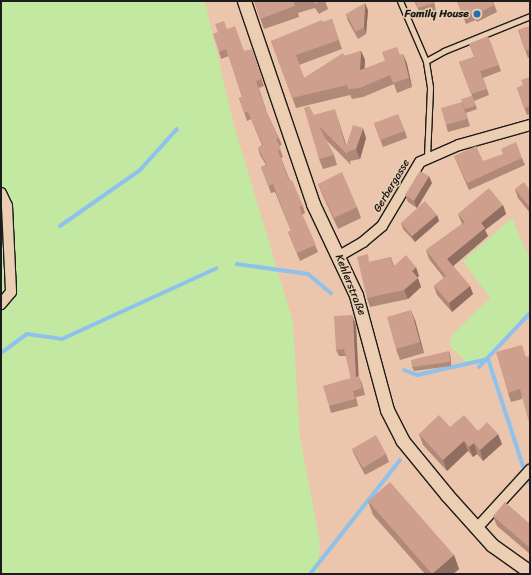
<!DOCTYPE html>
<meta charset="utf-8">
<style>
body{margin:0}
#map{position:relative;width:531px;height:575px;overflow:hidden;background:#ebc6ac;font-family:Sriracha,sans-serif}
div>[style]{position:absolute}
.green>*{inset:0;background:#c2e8a2}
.stream>*{height:4px;margin:-2px;padding:0 2px;transform-origin:2px;border-radius:2px;background:#8ec1eb}
.roads{filter:drop-shadow(1px 0 #1c1c1c) drop-shadow(-1px 0 #1c1c1c) drop-shadow(0 1px #1c1c1c) drop-shadow(0 -1px #1c1c1c)}
.service>*{height:5px;margin:-2.5px;padding:0 2.5px;transform-origin:2.5px;border-radius:2.5px;background:#ecceb2}
.minor>*{height:10px;margin:-5px;padding:0 5px;transform-origin:5px;border-radius:5px;background:#ecceb2}
.tertiary>*{height:13px;margin:-6.5px;padding:0 6.5px;transform-origin:6.5px;border-radius:6.5px;background:#ecceb2}
.wall>*{inset:0;background:#b08978}
.shaded-wall>*{inset:0;background:#906f62}
.building>*{inset:0;background:#cd9f8c}
.dots>*{width:11px;height:11px;translate:-50% -50%;box-sizing:border-box;border:2px solid #ecceb2;border-radius:50%}
span{translate:-50% -50%;white-space:nowrap;text-align:center;line-height:1.15;-webkit-text-stroke:3px #ecceb2;paint-order:stroke}
.poi-label{font-size:11px;color:#1c1c1c;font-weight:700}
.right{translate:-100% -50%;text-align:right}
.street-label{font-size:11px;color:#1c1c1c}
.frame{position:absolute;inset:0;border:2px solid #1c1c1c;pointer-events:none}
</style>
<div id="map">
<div class="green">
<i style="clip-path:polygon(1px 1px,205px 1px,234px 126px,293px 322px,300px 438px,320px 542px,318px 574px,1px 574px)"></i>
<i style="clip-path:polygon(512px 218px,530px 260px,530px 309px,490px 354px,483px 360px,469px 365px,450px 346px,451px 336px,490px 298px,463px 261px)"></i>
</div>
<div class="stream">
<i style="left:60px;top:226px;width:98px;rotate:-35deg"></i>
<i style="left:140px;top:170px;width:55px;rotate:-47.9deg"></i>
<i style="left:237px;top:264px;width:72px;rotate:8deg"></i>
<i style="left:308px;top:274px;width:30px;rotate:40deg"></i>
<i style="left:1px;top:353px;width:32px;rotate:-36deg"></i>
<i style="left:27px;top:334px;width:35px;rotate:8deg"></i>
<i style="left:62px;top:339px;width:170px;rotate:-24.6deg"></i>
<i style="left:479px;top:367px;width:74px;rotate:-46.6deg"></i>
<i style="left:404px;top:370px;width:14px;rotate:21deg"></i>
<i style="left:417px;top:375px;width:73px;rotate:-12.7deg"></i>
<i style="left:488px;top:359px;width:113px;rotate:71.9deg"></i>
<i style="left:529px;top:481px;width:2px;rotate:63deg"></i>
<i style="left:310px;top:574px;width:145px;rotate:-51.7deg"></i>
</div>
<div class="roads">
<div class="service">
<i style="left:400px;top:1px;width:65px;rotate:66.6deg"></i>
<i style="left:427px;top:157px;width:70px;rotate:-87.5deg"></i>
<i style="left:430px;top:87px;width:26px;rotate:-99deg"></i>
<i style="left:426px;top:61px;width:21px;rotate:-29deg"></i>
<i style="left:444px;top:51px;width:93px;rotate:-22.1deg"></i>
</div>
<div class="minor">
<i style="left:1px;top:193px;width:14px;rotate:65deg"></i>
<i style="left:7px;top:206px;width:86px;rotate:87.3deg"></i>
<i style="left:11px;top:292px;width:16px;rotate:130deg"></i>
<i style="left:339px;top:256px;width:28px;rotate:-30deg"></i>
<i style="left:363px;top:242px;width:25px;rotate:-40deg"></i>
<i style="left:382px;top:226px;width:74px;rotate:-59.3deg"></i>
<i style="left:420px;top:162px;width:43px;rotate:-23.6deg"></i>
<i style="left:459px;top:145px;width:74px;rotate:-15.7deg"></i>
<i style="left:477px;top:528px;width:79px;rotate:-47.6deg"></i>
</div>
<div class="tertiary">
<i style="left:244px;top:1px;width:214px;rotate:71.2deg"></i>
<i style="left:313px;top:204px;width:101px;rotate:64.7deg"></i>
<i style="left:356px;top:295px;width:119px;rotate:74.9deg"></i>
<i style="left:387px;top:410px;width:34px;rotate:63deg"></i>
<i style="left:402px;top:440px;width:71px;rotate:50.7deg"></i>
<i style="left:447px;top:495px;width:67px;rotate:48deg"></i>
<i style="left:492px;top:545px;width:47px;rotate:35.4deg"></i>
</div>
</div>
<div class="wall">
<i style="clip-path:polygon(254px 1px,325px 1px,328px 9px,319px 14px,315px 8px,298px 13px,299px 17px,264px 29px)"></i>
<i style="clip-path:polygon(414px 1px,434px 1px,436px 11px,421px 15px)"></i>
<i style="clip-path:polygon(457px 1px,493px 1px,497px 12px,477px 22px,476px 20px,466px 24px)"></i>
<i style="clip-path:polygon(368px 10px,366px 34px,358px 39px,348px 21px,346px 14px)"></i>
<i style="clip-path:polygon(332px 19px,342px 49px,299px 65px,304px 78px,345px 56px,361px 51px,365px 60px,364px 69px,403px 54px,407px 64px,412px 87px,397px 93px,394px 84px,363px 97px,352px 99px,350px 95px,296px 108px,271px 41px)"></i>
<i style="clip-path:polygon(530px 26px,530px 57px,528px 58px,518px 30px)"></i>
<i style="clip-path:polygon(227px 29px,244px 51px,254px 56px,264px 86px,259px 88px,267px 113px,279px 138px,282px 145px,279px 146px,283px 157px,281px 158px,290px 181px,303px 206px,305px 213px,302px 215px,318px 252px,300px 261px,288px 232px,291px 231px,275px 192px,271px 193px,261px 167px,266px 165px,260px 155px,258px 148px,262px 145px,251px 119px,247px 121px,239px 98px,242px 97px,229px 56px,221px 59px,219px 52px,218px 32px)"></i>
<i style="clip-path:polygon(488px 36px,501px 71px,483px 78px,489px 95px,474px 101px,459px 62px,474px 57px)"></i>
<i style="clip-path:polygon(530px 77px,530px 114px,527px 115px,517px 88px,523px 85px)"></i>
<i style="clip-path:polygon(472px 96px,477px 109px,466px 113px,463px 104px,470px 126px,448px 132px,446px 125px,462px 102px)"></i>
<i style="clip-path:polygon(314px 115px,338px 119px,346px 146px,366px 138px,360px 159px,350px 161px,351px 165px,325px 139px,334px 155px,337px 165px,323px 169px,319px 159px)"></i>
<i style="clip-path:polygon(374px 123px,405px 131px,407px 138px,383px 147px)"></i>
<i style="clip-path:polygon(454px 156px,483px 161px,522px 158px,525px 165px,469px 190px)"></i>
<i style="clip-path:polygon(432px 183px,417px 208px,408px 202px,405px 195px)"></i>
<i style="clip-path:polygon(318px 184px,357px 207px,361px 218px,338px 229px,322px 194px)"></i>
<i style="clip-path:polygon(515px 189px,530px 191px,530px 213px,518px 198px)"></i>
<i style="clip-path:polygon(503px 205px,506px 214px,485px 230px,488px 236px,453px 266px,470px 286px,473px 294px,452px 312px,437px 295px,434px 286px,444px 278px,429px 259px,426px 250px,462px 224px,458px 214px)"></i>
<i style="clip-path:polygon(437px 215px,439px 221px,415px 242px,403px 229px,401px 223px)"></i>
<i style="clip-path:polygon(391px 257px,394px 266px,419px 276px,417px 277px,421px 287px,408px 299px,370px 307px,367px 298px,370px 262px)"></i>
<i style="clip-path:polygon(415px 320px,424px 353px,400px 360px,396px 349px)"></i>
<i style="clip-path:polygon(356px 325px,358px 376px,362px 383px,365px 395px,356px 397px,358px 406px,331px 413px,329px 406px,351px 378px,346px 356px,339px 356px,336px 350px)"></i>
<i style="clip-path:polygon(522px 345px,522px 399px,511px 402px,508px 393px)"></i>
<i style="clip-path:polygon(450px 354px,451px 366px,414px 371px,412px 367px)"></i>
<i style="clip-path:polygon(450px 427px,478px 431px,502px 444px,483px 461px,477px 454px,473px 457px,468px 451px,447px 471px,423px 445px,419px 434px)"></i>
<i style="clip-path:polygon(352px 449px,386px 454px,389px 462px,365px 475px,355px 456px)"></i>
<i style="clip-path:polygon(368px 501px,454px 555px,459px 569px,453px 574px,425px 574px,373px 515px)"></i>
<i style="clip-path:polygon(493px 516px,530px 524px,530px 554px,497px 526px)"></i>
</div>
<div class="shaded-wall">
<i style="clip-path:polygon(365px 3px,368px 10px,366px 34px,364px 27px)"></i>
<i style="clip-path:polygon(361px 51px,365px 60px,364px 80px,360px 70px)"></i>
<i style="clip-path:polygon(403px 54px,407px 64px,412px 87px,409px 78px)"></i>
<i style="clip-path:polygon(335px 109px,338px 119px,348px 151px,347px 151px)"></i>
<i style="clip-path:polygon(363px 128px,366px 138px,360px 159px,356px 149px)"></i>
<i style="clip-path:polygon(429px 176px,432px 183px,417px 208px,414px 201px)"></i>
<i style="clip-path:polygon(503px 205px,506px 214px,485px 230px,488px 236px,451px 268px,447px 259px,481px 223px)"></i>
<i style="clip-path:polygon(437px 215px,439px 221px,415px 242px,412px 236px)"></i>
<i style="clip-path:polygon(416px 267px,419px 276px,415px 279px,412px 271px)"></i>
<i style="clip-path:polygon(418px 278px,421px 287px,408px 299px,404px 290px)"></i>
<i style="clip-path:polygon(470px 286px,473px 294px,452px 312px,449px 303px)"></i>
<i style="clip-path:polygon(411px 310px,415px 320px,424px 353px,420px 342px)"></i>
<i style="clip-path:polygon(352px 315px,356px 325px,359px 383px,356px 377px)"></i>
<i style="clip-path:polygon(449px 351px,450px 354px,451px 366px,450px 362px)"></i>
<i style="clip-path:polygon(498px 434px,502px 444px,483px 461px,480px 450px)"></i>
<i style="clip-path:polygon(464px 441px,468px 451px,447px 471px,443px 460px)"></i>
<i style="clip-path:polygon(474px 443px,477px 454px,473px 457px,469px 447px)"></i>
<i style="clip-path:polygon(454px 555px,459px 569px,453px 574px,432px 574px)"></i>
</div>
<div class="building">
<i style="clip-path:polygon(254px 1px,299px 1px,294px 2px,295px 6px,260px 19px)"></i>
<i style="clip-path:polygon(313px 1px,320px 1px,315px 4px)"></i>
<i style="clip-path:polygon(415px 1px,433px 1px,434px 3px,418px 8px)"></i>
<i style="clip-path:polygon(457px 1px,493px 1px,494px 5px,475px 15px,474px 12px,463px 16px)"></i>
<i style="clip-path:polygon(365px 3px,364px 27px,356px 32px,346px 14px)"></i>
<i style="clip-path:polygon(332px 19px,339px 40px,296px 55px,304px 78px,343px 53px,345px 56px,361px 51px,360px 70px,385px 61px,382px 52px,397px 47px,400px 55px,403px 54px,409px 78px,393px 83px,390px 75px,360px 88px,348px 89px,347px 85px,292px 98px,271px 41px,322px 20px,323px 23px)"></i>
<i style="clip-path:polygon(224px 21px,227px 29px,235px 26px,244px 51px,252px 49px,262px 79px,256px 81px,266px 111px,279px 138px,276px 139px,281px 149px,278px 151px,289px 181px,292px 180px,303px 206px,299px 207px,316px 245px,297px 253px,288px 232px,291px 231px,273px 184px,268px 186px,261px 167px,267px 165px,258px 148px,263px 145px,248px 112px,244px 113px,239px 98px,242px 97px,226px 49px,219px 52px,213px 34px,218px 32px,215px 24px)"></i>
<i style="clip-path:polygon(530px 26px,530px 49px,525px 51px,518px 30px)"></i>
<i style="clip-path:polygon(488px 36px,499px 65px,480px 71px,487px 89px,471px 94px,459px 62px,474px 57px,469px 44px)"></i>
<i style="clip-path:polygon(530px 77px,530px 106px,524px 108px,517px 88px,523px 85px,521px 80px)"></i>
<i style="clip-path:polygon(472px 96px,475px 106px,465px 109px,461px 99px)"></i>
<i style="clip-path:polygon(462px 102px,467px 119px,446px 125px,441px 108px)"></i>
<i style="clip-path:polygon(309px 106px,314px 115px,335px 109px,346px 147px,353px 125px,363px 128px,356px 149px,347px 152px,348px 155px,319px 126px,334px 155px,319px 159px,304px 108px)"></i>
<i style="clip-path:polygon(398px 114px,405px 131px,380px 140px,374px 123px)"></i>
<i style="clip-path:polygon(516px 142px,522px 158px,467px 183px,454px 156px,476px 146px,483px 161px,503px 154px,501px 149px)"></i>
<i style="clip-path:polygon(420px 171px,429px 176px,414px 201px,405px 195px)"></i>
<i style="clip-path:polygon(342px 172px,357px 207px,334px 218px,318px 184px)"></i>
<i style="clip-path:polygon(524px 182px,530px 191px,530px 208px,515px 189px)"></i>
<i style="clip-path:polygon(489px 188px,503px 205px,481px 223px,485px 228px,447px 259px,470px 286px,449px 303px,434px 286px,446px 276px,426px 250px,465px 222px,458px 214px)"></i>
<i style="clip-path:polygon(425px 201px,437px 215px,412px 236px,401px 223px)"></i>
<i style="clip-path:polygon(368px 254px,369px 262px,391px 257px,393px 267px,406px 255px,416px 267px,412px 271px,418px 278px,404px 290px,367px 298px,357px 257px)"></i>
<i style="clip-path:polygon(411px 310px,420px 342px,396px 349px,387px 317px)"></i>
<i style="clip-path:polygon(352px 315px,353px 318px,356px 377px,359px 376px,362px 388px,353px 391px,355px 399px,329px 406px,323px 386px,351px 378px,344px 349px,336px 350px,334px 316px)"></i>
<i style="clip-path:polygon(522px 345px,526px 357px,530px 356px,530px 426px,520px 389px,508px 393px,496px 352px)"></i>
<i style="clip-path:polygon(449px 351px,450px 362px,412px 367px,411px 360px)"></i>
<i style="clip-path:polygon(439px 415px,450px 427px,464px 415px,478px 431px,487px 422px,498px 434px,480px 450px,474px 443px,469px 447px,464px 441px,443px 460px,419px 434px)"></i>
<i style="clip-path:polygon(376px 435px,386px 454px,363px 468px,352px 449px)"></i>
<i style="clip-path:polygon(390px 482px,454px 555px,432px 574px,368px 501px)"></i>
<i style="clip-path:polygon(505px 502px,530px 524px,530px 548px,493px 516px)"></i>
</div>
<div class="dots">
<i style="left:477px;top:14px;background:#1f6fb2"></i>
</div>
<div class="poi-label">
<span class="right" style="left:469px;top:14px">Family House</span>
</div>
<div class="street-label">
<span style="left:392px;top:186px;rotate:-59deg">Gerbergasse</span>
<span style="left:350px;top:285px;rotate:68deg">Kehlerstraße</span>
</div>
<div class="frame"></div>
</div>
